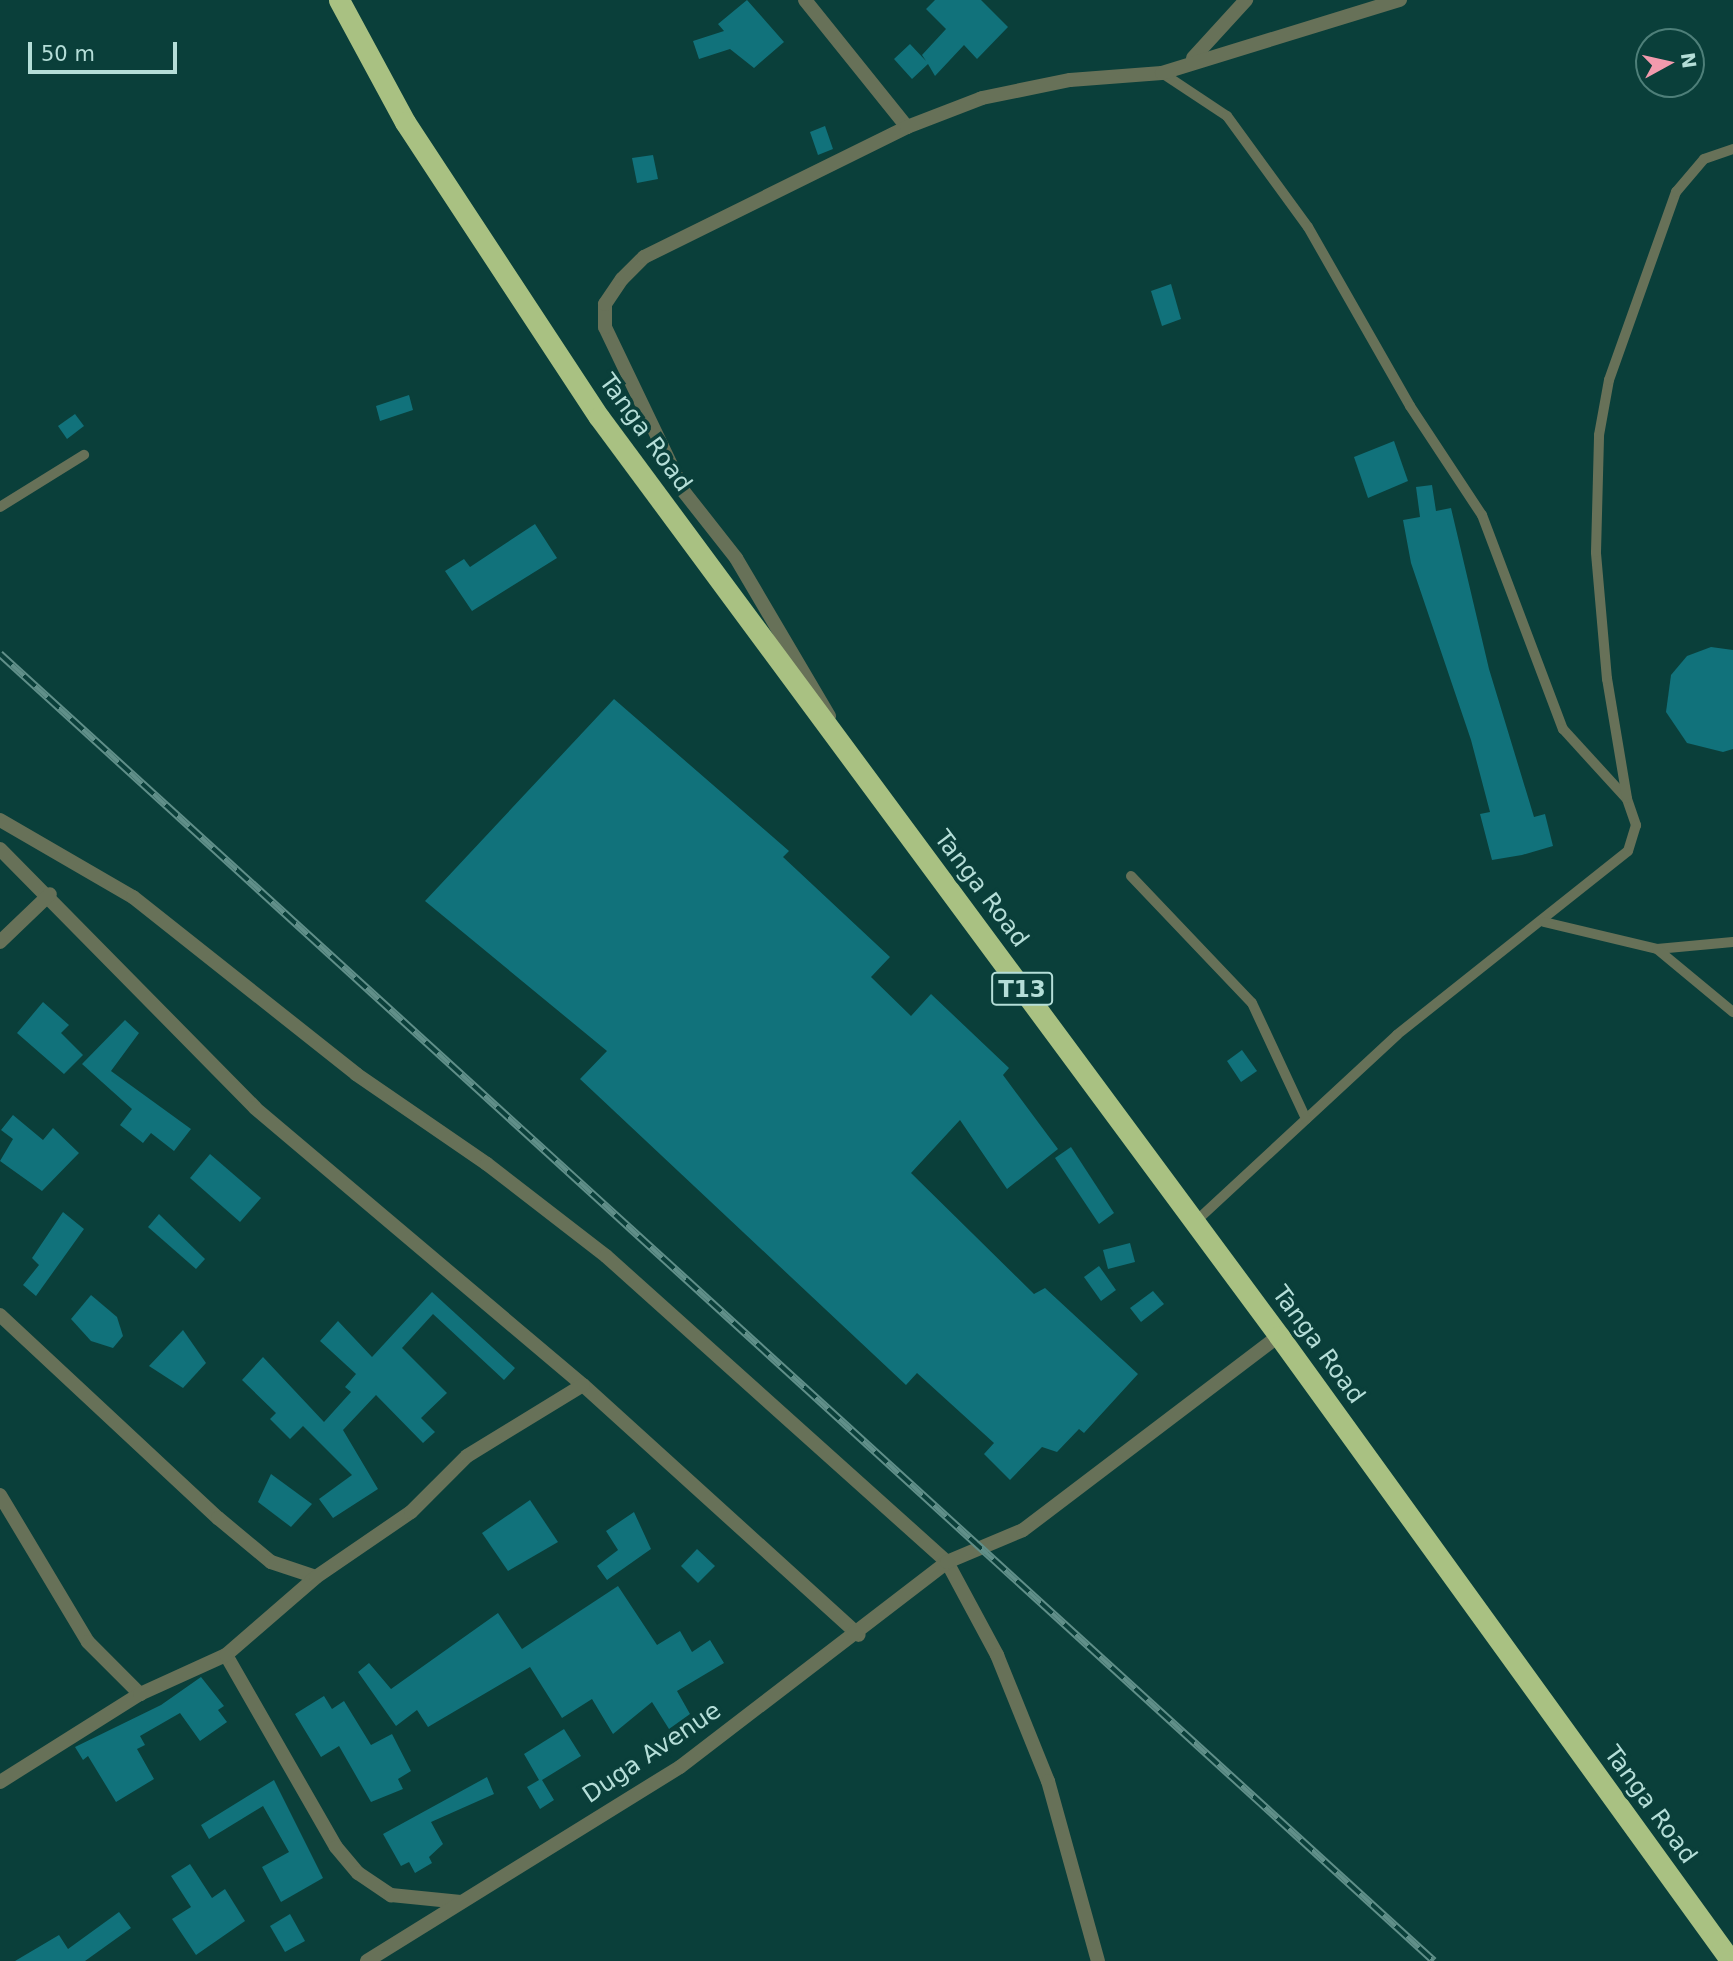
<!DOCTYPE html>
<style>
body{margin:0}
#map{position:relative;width:1733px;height:1961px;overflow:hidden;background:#0a3f3a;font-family:"DejaVu Sans",sans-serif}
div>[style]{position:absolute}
.building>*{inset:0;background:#11727b}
.lane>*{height:10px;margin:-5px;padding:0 5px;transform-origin:5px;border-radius:5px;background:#677158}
.street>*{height:14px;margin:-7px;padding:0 7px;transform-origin:7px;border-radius:7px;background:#677158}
.highway>*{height:21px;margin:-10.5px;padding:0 10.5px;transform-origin:10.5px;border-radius:10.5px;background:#a9c182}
.rail>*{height:8px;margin-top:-4px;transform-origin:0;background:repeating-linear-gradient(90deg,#0a3f3a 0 16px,#608f89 0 32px);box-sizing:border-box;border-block:2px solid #608f89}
span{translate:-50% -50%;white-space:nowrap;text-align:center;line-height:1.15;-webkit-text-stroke:7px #0a3f3a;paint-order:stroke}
.shield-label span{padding:2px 5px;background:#0a3f3a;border:2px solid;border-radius:5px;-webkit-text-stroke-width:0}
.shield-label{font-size:23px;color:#b5ded8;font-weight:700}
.street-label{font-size:24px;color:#b5ded8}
.north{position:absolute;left:1635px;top:28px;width:70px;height:70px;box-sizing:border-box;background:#0a3f3a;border:2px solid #4e7f79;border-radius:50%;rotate:82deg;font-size:19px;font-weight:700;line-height:28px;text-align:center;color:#b5ded8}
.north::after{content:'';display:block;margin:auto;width:24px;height:32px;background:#f29aad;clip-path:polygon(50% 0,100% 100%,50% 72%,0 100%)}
.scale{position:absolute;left:28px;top:42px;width:149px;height:32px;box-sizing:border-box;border:4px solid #b5ded8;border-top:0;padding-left:9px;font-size:21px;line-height:24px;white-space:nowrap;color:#b5ded8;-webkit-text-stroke:5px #0a3f3a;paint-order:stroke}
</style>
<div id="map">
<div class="building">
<i style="clip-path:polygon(747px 0,784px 42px,754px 68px,730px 49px,699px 59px,693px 41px,724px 31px,718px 24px)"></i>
<i style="clip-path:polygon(935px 0,981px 0,1008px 27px,977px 59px,964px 45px,935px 76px,928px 64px,912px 79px,894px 59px,910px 44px,926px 61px,922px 55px,946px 29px,926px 9px)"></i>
<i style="clip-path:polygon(825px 126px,833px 149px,818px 155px,810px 132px)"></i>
<i style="clip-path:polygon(653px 155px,658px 179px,637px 183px,632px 158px)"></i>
<i style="clip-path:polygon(1171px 284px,1181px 319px,1162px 326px,1151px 291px)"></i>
<i style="clip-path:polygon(409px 395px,413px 410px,380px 421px,376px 406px)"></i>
<i style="clip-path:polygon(75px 414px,84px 426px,67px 439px,58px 426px)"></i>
<i style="clip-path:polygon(1394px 441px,1408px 481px,1368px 498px,1354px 457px)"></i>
<i style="clip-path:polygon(1432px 485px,1436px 511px,1451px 508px,1489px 669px,1534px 817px,1545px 814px,1553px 846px,1522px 855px,1492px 860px,1480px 814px,1490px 812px,1471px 740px,1411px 563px,1403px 520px,1420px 517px,1416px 487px)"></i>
<i style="clip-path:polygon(535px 524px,557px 558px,472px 611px,445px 571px,464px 559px,470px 567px)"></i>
<i style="clip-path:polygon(1711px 647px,1733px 650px,1733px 749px,1723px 752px,1687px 743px,1666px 712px,1671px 675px,1687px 656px)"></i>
<i style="clip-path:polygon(614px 699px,789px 851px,783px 857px,890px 957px,871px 977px,911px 1016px,931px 994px,1009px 1068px,1003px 1075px,1058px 1149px,1007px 1189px,960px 1120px,911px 1173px,1034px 1294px,1045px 1288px,1138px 1374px,1084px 1433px,1079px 1429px,1057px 1452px,1042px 1447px,1010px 1480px,984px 1454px,994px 1443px,917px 1373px,906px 1385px,580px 1079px,607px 1051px,425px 901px)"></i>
<i style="clip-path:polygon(43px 1002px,69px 1025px,61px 1033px,83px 1055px,64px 1074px,17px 1033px)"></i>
<i style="clip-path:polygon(125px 1020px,139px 1033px,111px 1071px,191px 1129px,174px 1151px,151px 1133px,143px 1143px,120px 1125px,132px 1109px,82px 1064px)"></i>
<i style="clip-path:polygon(1242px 1050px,1257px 1071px,1241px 1082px,1227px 1061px)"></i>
<i style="clip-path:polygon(13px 1115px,43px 1140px,53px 1128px,79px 1153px,42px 1191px,0 1161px,13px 1139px,1px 1130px)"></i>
<i style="clip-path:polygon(1071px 1147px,1114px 1213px,1099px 1224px,1055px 1158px)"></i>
<i style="clip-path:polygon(210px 1154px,261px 1198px,240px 1222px,190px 1178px)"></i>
<i style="clip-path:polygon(63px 1212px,84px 1229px,36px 1296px,23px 1285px,39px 1265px,32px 1258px)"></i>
<i style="clip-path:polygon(159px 1214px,205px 1259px,196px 1269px,148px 1227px)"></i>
<i style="clip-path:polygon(1130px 1243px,1135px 1262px,1108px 1269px,1103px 1250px)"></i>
<i style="clip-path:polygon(1099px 1266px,1116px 1290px,1101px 1301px,1084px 1277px)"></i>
<i style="clip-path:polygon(1153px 1291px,1164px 1304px,1141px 1322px,1130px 1308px)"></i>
<i style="clip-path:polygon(432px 1292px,515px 1368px,504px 1380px,433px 1314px,402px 1348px,447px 1393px,421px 1418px,435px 1432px,423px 1443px,376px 1395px,343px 1430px,378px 1489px,333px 1518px,319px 1499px,352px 1475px,303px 1426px,290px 1439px,270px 1419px,276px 1413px,242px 1380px,263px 1357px,324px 1422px,351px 1392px,345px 1387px,356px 1374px,320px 1341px,338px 1321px,372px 1357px)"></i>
<i style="clip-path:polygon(91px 1295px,117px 1317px,123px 1336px,113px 1348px,91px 1341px,71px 1319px)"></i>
<i style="clip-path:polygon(183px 1330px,206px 1363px,183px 1388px,149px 1366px)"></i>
<i style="clip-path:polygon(271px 1474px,312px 1504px,291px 1527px,258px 1502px)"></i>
<i style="clip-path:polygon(530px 1500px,558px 1542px,508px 1571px,482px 1533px)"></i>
<i style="clip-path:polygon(634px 1512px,651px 1549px,607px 1580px,597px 1566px,618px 1550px,606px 1531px)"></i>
<i style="clip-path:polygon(697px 1549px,715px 1566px,698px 1583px,681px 1566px)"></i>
<i style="clip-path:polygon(618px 1586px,657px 1645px,680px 1631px,692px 1652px,710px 1640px,724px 1663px,677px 1691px,690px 1714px,669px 1729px,652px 1702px,613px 1734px,592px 1699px,562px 1718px,530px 1667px,428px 1727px,417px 1710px,396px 1726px,358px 1672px,369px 1663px,391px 1689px,498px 1613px,522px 1649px)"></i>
<i style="clip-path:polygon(201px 1677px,224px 1706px,218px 1710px,227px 1722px,200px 1741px,180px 1713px,140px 1736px,145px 1745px,137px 1749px,154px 1779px,116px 1802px,88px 1756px,83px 1760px,75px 1747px,161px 1705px)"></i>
<i style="clip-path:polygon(324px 1696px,332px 1709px,344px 1701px,371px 1745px,392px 1734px,411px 1771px,398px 1779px,403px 1789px,371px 1802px,339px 1746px,321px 1757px,295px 1714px)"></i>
<i style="clip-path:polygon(564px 1729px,581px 1756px,542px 1780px,554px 1800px,540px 1809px,527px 1787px,539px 1780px,524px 1754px)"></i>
<i style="clip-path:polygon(487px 1777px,494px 1794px,431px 1822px,443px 1844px,429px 1857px,432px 1863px,415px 1873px,409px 1862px,401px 1866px,383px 1834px)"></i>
<i style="clip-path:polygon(274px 1780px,323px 1878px,281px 1902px,262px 1867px,289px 1852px,263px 1806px,209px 1839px,201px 1825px)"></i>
<i style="clip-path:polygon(190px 1864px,212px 1898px,225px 1889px,245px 1921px,196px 1955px,172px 1919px,191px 1907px,171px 1876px)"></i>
<i style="clip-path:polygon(119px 1912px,131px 1928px,85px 1961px,15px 1961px,59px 1935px,68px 1949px)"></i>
<i style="clip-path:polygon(290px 1914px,305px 1941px,285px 1952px,270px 1926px)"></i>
</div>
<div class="lane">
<i style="left:1162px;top:73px;width:78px;rotate:33.5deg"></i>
<i style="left:1227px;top:116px;width:137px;rotate:53.9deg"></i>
<i style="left:1308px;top:227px;width:206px;rotate:60.3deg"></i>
<i style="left:1410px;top:406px;width:131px;rotate:56.6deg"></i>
<i style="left:1482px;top:515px;width:229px;rotate:69.3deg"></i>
<i style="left:1563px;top:729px;width:95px;rotate:47.6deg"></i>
<i style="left:1627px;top:799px;width:28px;rotate:71deg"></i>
<i style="left:1636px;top:825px;width:27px;rotate:107deg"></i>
<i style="left:1628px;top:851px;width:295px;rotate:141.5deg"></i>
<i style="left:1397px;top:1035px;width:275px;rotate:137.2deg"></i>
<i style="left:0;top:507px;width:99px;rotate:-31.8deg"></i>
<i style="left:1627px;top:798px;width:121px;rotate:-99.5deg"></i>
<i style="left:1607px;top:679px;width:127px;rotate:-95deg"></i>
<i style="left:1596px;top:552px;width:117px;rotate:-88.5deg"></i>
<i style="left:1599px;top:435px;width:56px;rotate:-79.7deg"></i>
<i style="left:1609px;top:380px;width:200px;rotate:-70.4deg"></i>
<i style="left:1676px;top:192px;width:43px;rotate:-49.7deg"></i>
<i style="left:1704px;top:159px;width:31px;rotate:-19deg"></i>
<i style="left:1131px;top:876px;width:175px;rotate:46.4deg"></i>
<i style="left:1252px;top:1003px;width:128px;rotate:65deg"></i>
<i style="left:1544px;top:922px;width:116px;rotate:13.4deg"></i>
<i style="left:1657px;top:949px;width:76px;rotate:-5.3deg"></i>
<i style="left:1657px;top:949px;width:99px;rotate:39.7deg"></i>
</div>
<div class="street">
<i style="left:805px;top:0;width:163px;rotate:51.2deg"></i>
<i style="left:1193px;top:58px;width:79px;rotate:-47.6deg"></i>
<i style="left:829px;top:716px;width:183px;rotate:-120.5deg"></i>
<i style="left:736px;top:558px;width:84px;rotate:-128.2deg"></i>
<i style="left:684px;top:492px;width:183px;rotate:-115.6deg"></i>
<i style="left:605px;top:327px;width:23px;rotate:-90deg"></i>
<i style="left:605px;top:304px;width:30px;rotate:-56deg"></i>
<i style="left:622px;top:279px;width:31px;rotate:-45deg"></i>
<i style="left:644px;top:257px;width:293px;rotate:-26.3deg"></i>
<i style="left:907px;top:127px;width:80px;rotate:-21.1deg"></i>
<i style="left:982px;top:98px;width:90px;rotate:-11.6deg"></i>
<i style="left:1070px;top:80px;width:92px;rotate:-4.4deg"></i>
<i style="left:1162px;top:73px;width:249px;rotate:-17.1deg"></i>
<i style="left:0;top:820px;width:154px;rotate:30.1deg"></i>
<i style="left:133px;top:897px;width:285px;rotate:38.4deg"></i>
<i style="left:356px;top:1074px;width:159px;rotate:34.5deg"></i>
<i style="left:487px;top:1164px;width:150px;rotate:37.7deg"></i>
<i style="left:606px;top:1256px;width:458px;rotate:41.9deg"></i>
<i style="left:947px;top:1562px;width:106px;rotate:61.7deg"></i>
<i style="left:997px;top:1655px;width:136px;rotate:68deg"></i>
<i style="left:1048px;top:1781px;width:187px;rotate:74.5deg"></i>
<i style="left:0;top:849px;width:363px;rotate:45.4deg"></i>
<i style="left:255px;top:1108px;width:429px;rotate:40.2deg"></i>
<i style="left:583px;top:1385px;width:372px;rotate:42.2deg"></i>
<i style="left:0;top:942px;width:69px;rotate:-43.8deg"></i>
<i style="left:0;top:1315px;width:298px;rotate:43deg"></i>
<i style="left:218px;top:1518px;width:69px;rotate:39.7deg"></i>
<i style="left:271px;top:1562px;width:47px;rotate:18.4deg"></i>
<i style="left:0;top:1495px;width:171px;rotate:59.1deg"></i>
<i style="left:88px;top:1642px;width:74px;rotate:45deg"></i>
<i style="left:226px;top:1655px;width:221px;rotate:60.2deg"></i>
<i style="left:336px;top:1847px;width:34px;rotate:50deg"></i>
<i style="left:358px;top:1873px;width:40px;rotate:34deg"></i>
<i style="left:391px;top:1895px;width:70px;rotate:5.7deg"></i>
<i style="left:0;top:1782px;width:165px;rotate:-32.2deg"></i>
<i style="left:140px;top:1694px;width:94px;rotate:-24.4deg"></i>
<i style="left:226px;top:1655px;width:119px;rotate:-40.9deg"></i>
<i style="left:316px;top:1577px;width:115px;rotate:-34.4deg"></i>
<i style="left:411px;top:1512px;width:79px;rotate:-45deg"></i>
<i style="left:467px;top:1456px;width:136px;rotate:-31.5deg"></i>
<i style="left:367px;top:1961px;width:368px;rotate:-31.8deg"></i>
<i style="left:680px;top:1767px;width:337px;rotate:-37.5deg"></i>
<i style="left:947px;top:1562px;width:82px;rotate:-22.8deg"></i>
<i style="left:1023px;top:1530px;width:321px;rotate:-37.2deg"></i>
</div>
<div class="highway">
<i style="left:339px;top:0;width:139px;rotate:61.6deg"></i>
<i style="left:405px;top:122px;width:353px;rotate:56.7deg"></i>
<i style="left:599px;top:417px;width:1143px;rotate:53.5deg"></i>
<i style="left:1279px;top:1336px;width:771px;rotate:54.13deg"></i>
</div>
<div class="rail">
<i style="left:0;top:654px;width:1940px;rotate:42.35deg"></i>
</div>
<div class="shield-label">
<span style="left:1022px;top:989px">T13</span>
</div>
<div class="street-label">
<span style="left:645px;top:433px;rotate:54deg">Tanga Road</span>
<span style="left:981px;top:889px;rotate:53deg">Tanga Road</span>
<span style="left:1318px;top:1345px;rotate:54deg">Tanga Road</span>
<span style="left:652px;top:1753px;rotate:-34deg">Duga Avenue</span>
<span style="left:1650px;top:1805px;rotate:54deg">Tanga Road</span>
</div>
<div class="north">N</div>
<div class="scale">50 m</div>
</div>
